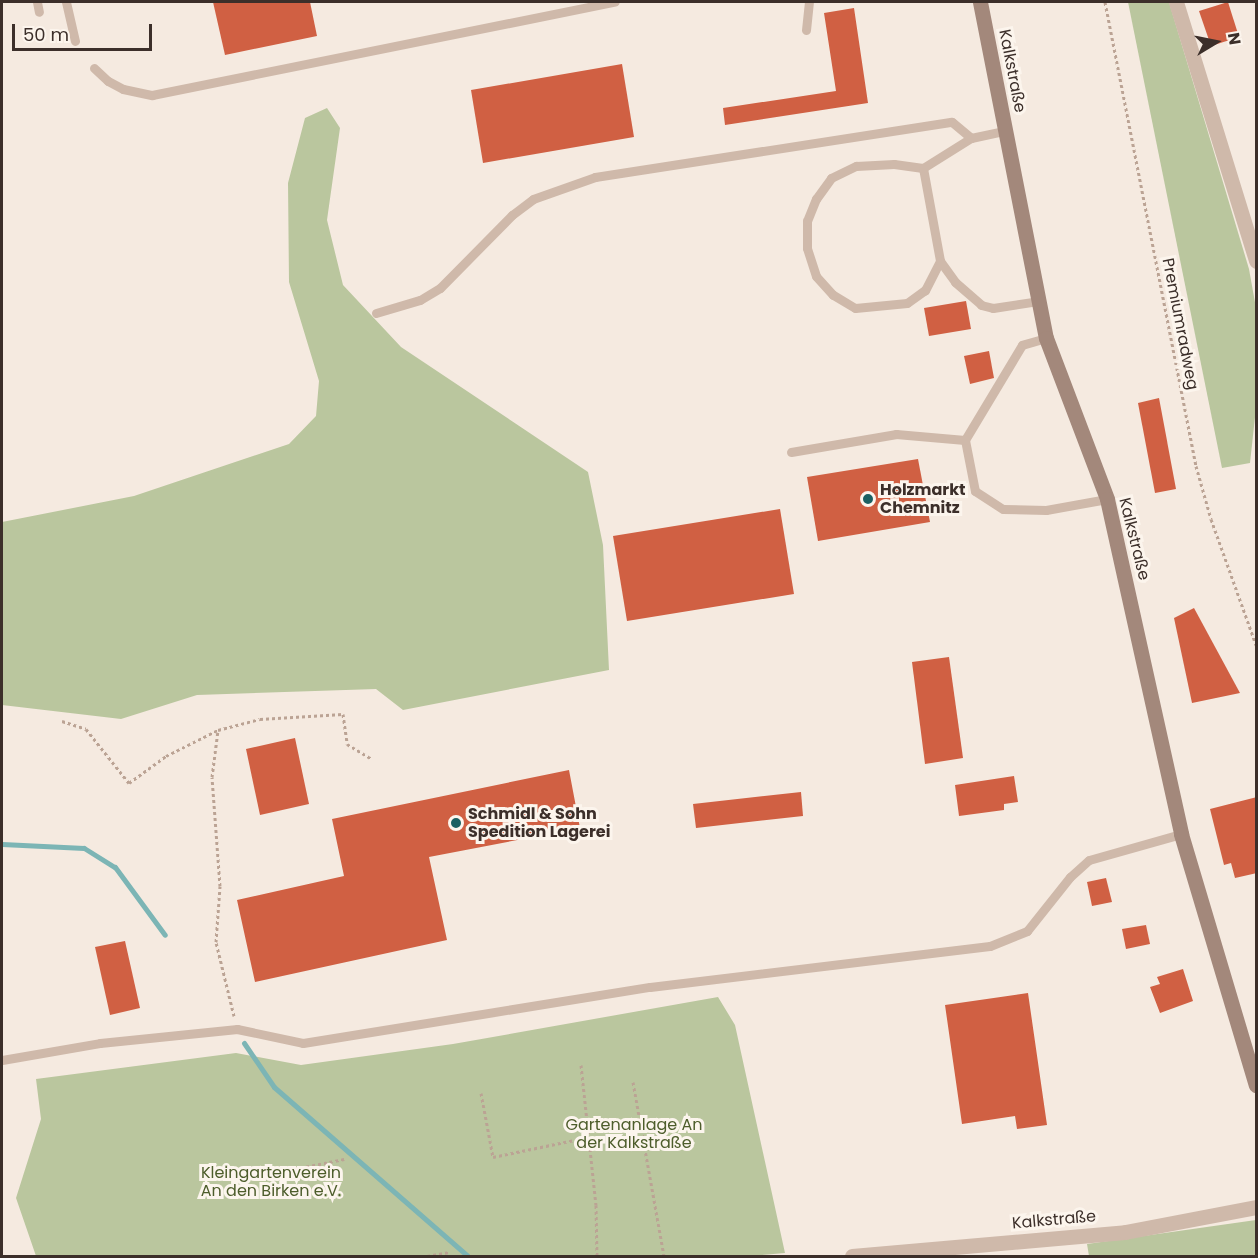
<!DOCTYPE html>
<meta charset="utf-8">
<style>
body{margin:0}
#map{position:relative;width:1258px;height:1258px;overflow:hidden;background:#f5eae0;font-family:Poppins,sans-serif}
div>[style]{position:absolute}
.green>*{inset:0;background:#bac69e}
.stream>*{height:5px;margin:-2.5px;padding:0 2.5px;transform-origin:2.5px;border-radius:2.5px;background:#7cb5b5}
.building>*{inset:0;background:#d06043}
.path>*{height:3px;margin-top:-1.5px;transform-origin:0;background:repeating-linear-gradient(90deg,#bba394 0 3px,transparent 0 6px)}
.lane>*{height:9px;margin:-4.5px;padding:0 4.5px;transform-origin:4.5px;border-radius:4.5px;background:#cfb9aa}
.street>*{height:15px;margin:-7.5px;padding:0 7.5px;transform-origin:7.5px;border-radius:7.5px;background:#cfb9aa}
.secondary>*{height:15px;margin:-7.5px;padding:0 7.5px;transform-origin:7.5px;border-radius:7.5px;background:#a3887b}
.dots>*{width:16px;height:16px;translate:-50% -50%;box-sizing:border-box;border:3px solid #fcf5ed;border-radius:50%}
span{translate:-50% -50%;white-space:nowrap;text-align:center;line-height:1.15;-webkit-text-stroke:6px #fcf5ed;paint-order:stroke}
.street-label{font-size:16px;color:#3c2f2a}
.poi-label{font-size:16px;color:#3c2f2a;font-weight:700}
.left{translate:0 -50%;text-align:left}
.park-label{font-size:16px;color:#4d5d2b}
.frame{position:absolute;inset:0;border:3px solid #3c2f2a;pointer-events:none}
.north{position:absolute;left:1186px;top:12px;width:60px;height:60px;-webkit-text-stroke:4px #fcf5ed;paint-order:stroke;rotate:80deg;font-size:16px;font-weight:700;line-height:24px;text-align:center;color:#3c2f2a}
.north::after{content:'';display:block;margin:auto;width:21px;height:27px;background:#3c2f2a;clip-path:polygon(50% 0,100% 100%,50% 72%,0 100%)}
.scale{position:absolute;left:12px;top:24px;width:140px;height:27px;box-sizing:border-box;border:3px solid #3c2f2a;border-top:0;padding-left:8px;font-size:18px;line-height:21px;white-space:nowrap;color:#3c2f2a;-webkit-text-stroke:4px #fcf5ed;paint-order:stroke}
</style>
<div id="map">
<div class="green">
<i style="clip-path:polygon(1128px 2px,1169px 2px,1249px 269px,1256px 308px,1256px 408px,1250px 463px,1222px 468px)"></i>
<i style="clip-path:polygon(327px 108px,340px 128px,327px 220px,343px 285px,401px 347px,588px 472px,603px 545px,609px 670px,403px 710px,376px 689px,197px 695px,121px 719px,2px 705px,2px 522px,134px 496px,289px 444px,316px 416px,319px 381px,289px 282px,288px 183px,305px 118px)"></i>
<i style="clip-path:polygon(718px 997px,735px 1025px,785px 1253px,752px 1256px,36px 1256px,16px 1198px,41px 1119px,36px 1079px,236px 1053px,301px 1065px,453px 1044px)"></i>
<i style="clip-path:polygon(1256px 1220px,1256px 1256px,1089px 1256px,1087px 1244px)"></i>
</div>
<div class="stream">
<i style="left:2px;top:844px;width:82px;rotate:2.8deg"></i>
<i style="left:84px;top:848px;width:36px;rotate:32deg"></i>
<i style="left:115px;top:867px;width:84px;rotate:53.7deg"></i>
<i style="left:244px;top:1043px;width:53px;rotate:55.7deg"></i>
<i style="left:274px;top:1087px;width:257px;rotate:41.1deg"></i>
</div>
<div class="building">
<i style="clip-path:polygon(213px 2px,310px 2px,317px 36px,225px 55px)"></i>
<i style="clip-path:polygon(1228px 2px,1239px 37px,1211px 46px,1199px 11px)"></i>
<i style="clip-path:polygon(854px 8px,868px 103px,725px 125px,723px 108px,836px 91px,824px 13px)"></i>
<i style="clip-path:polygon(622px 64px,634px 137px,483px 163px,471px 90px)"></i>
<i style="clip-path:polygon(966px 301px,971px 329px,929px 336px,924px 308px)"></i>
<i style="clip-path:polygon(989px 351px,994px 378px,970px 384px,964px 356px)"></i>
<i style="clip-path:polygon(1159px 398px,1176px 489px,1155px 493px,1138px 403px)"></i>
<i style="clip-path:polygon(918px 459px,930px 522px,818px 541px,807px 477px)"></i>
<i style="clip-path:polygon(780px 509px,794px 594px,627px 621px,613px 536px)"></i>
<i style="clip-path:polygon(1194px 608px,1240px 693px,1192px 703px,1174px 618px)"></i>
<i style="clip-path:polygon(949px 657px,963px 758px,925px 764px,912px 662px)"></i>
<i style="clip-path:polygon(295px 738px,309px 804px,260px 815px,246px 749px)"></i>
<i style="clip-path:polygon(569px 770px,580px 828px,429px 857px,447px 940px,255px 982px,237px 900px,344px 876px,332px 819px)"></i>
<i style="clip-path:polygon(1014px 776px,1018px 802px,1004px 804px,1004px 810px,959px 816px,955px 785px)"></i>
<i style="clip-path:polygon(801px 792px,803px 816px,696px 828px,693px 804px)"></i>
<i style="clip-path:polygon(1257px 797px,1257px 873px,1235px 878px,1231px 863px,1224px 865px,1210px 809px)"></i>
<i style="clip-path:polygon(1106px 878px,1112px 902px,1092px 906px,1087px 882px)"></i>
<i style="clip-path:polygon(1146px 925px,1150px 944px,1126px 949px,1122px 929px)"></i>
<i style="clip-path:polygon(125px 941px,140px 1008px,110px 1015px,95px 947px)"></i>
<i style="clip-path:polygon(1183px 969px,1193px 1001px,1160px 1013px,1150px 987px,1160px 984px,1157px 977px)"></i>
<i style="clip-path:polygon(1028px 993px,1047px 1125px,1017px 1129px,1015px 1116px,962px 1124px,945px 1005px)"></i>
</div>
<div class="path">
<i style="left:1105px;top:2px;width:473px;rotate:78.9deg"></i>
<i style="left:1196px;top:466px;width:55px;rotate:74.2deg"></i>
<i style="left:1211px;top:519px;width:134px;rotate:70.3deg"></i>
<i style="left:62px;top:721px;width:25px;rotate:18deg"></i>
<i style="left:86px;top:729px;width:69px;rotate:51.5deg"></i>
<i style="left:129px;top:783px;width:46px;rotate:-36.1deg"></i>
<i style="left:166px;top:756px;width:58px;rotate:-26.6deg"></i>
<i style="left:234px;top:1016px;width:76px;rotate:-103.7deg"></i>
<i style="left:216px;top:942px;width:56px;rotate:-85.9deg"></i>
<i style="left:220px;top:886px;width:109px;rotate:-94.2deg"></i>
<i style="left:212px;top:777px;width:47px;rotate:-82.7deg"></i>
<i style="left:218px;top:730px;width:43px;rotate:-14.7deg"></i>
<i style="left:260px;top:719px;width:83px;rotate:-3.4deg"></i>
<i style="left:343px;top:714px;width:30px;rotate:82deg"></i>
<i style="left:347px;top:744px;width:29px;rotate:31deg"></i>
<i style="left:581px;top:1065px;width:141px;rotate:83.9deg"></i>
<i style="left:596px;top:1205px;width:51px;rotate:88.9deg"></i>
<i style="left:633px;top:1082px;width:177px;rotate:79.9deg"></i>
<i style="left:481px;top:1093px;width:65px;rotate:79.4deg"></i>
<i style="left:493px;top:1157px;width:98px;rotate:-11.8deg"></i>
<i style="left:259px;top:1176px;width:87px;rotate:-11.3deg"></i>
<i style="left:427px;top:1256px;width:23px;rotate:-10deg"></i>
</div>
<div class="lane">
<i style="left:37px;top:2px;width:10px;rotate:79deg"></i>
<i style="left:66px;top:2px;width:40px;rotate:77deg"></i>
<i style="left:806px;top:30px;width:28px;rotate:-84deg"></i>
<i style="left:94px;top:68px;width:19px;rotate:43deg"></i>
<i style="left:108px;top:81px;width:17px;rotate:28deg"></i>
<i style="left:123px;top:89px;width:30px;rotate:12deg"></i>
<i style="left:152px;top:95px;width:472px;rotate:-11.4deg"></i>
<i style="left:923px;top:168px;width:95px;rotate:79.6deg"></i>
<i style="left:940px;top:261px;width:33px;rotate:117deg"></i>
<i style="left:925px;top:290px;width:22px;rotate:144deg"></i>
<i style="left:907px;top:303px;width:52px;rotate:174.5deg"></i>
<i style="left:855px;top:308px;width:26px;rotate:-149deg"></i>
<i style="left:833px;top:295px;width:25px;rotate:-132deg"></i>
<i style="left:816px;top:276px;width:29px;rotate:-108deg"></i>
<i style="left:807px;top:248px;width:27px;rotate:-90deg"></i>
<i style="left:807px;top:221px;width:24px;rotate:-68deg"></i>
<i style="left:816px;top:199px;width:26px;rotate:-54deg"></i>
<i style="left:831px;top:178px;width:28px;rotate:-26deg"></i>
<i style="left:856px;top:166px;width:38px;rotate:-3deg"></i>
<i style="left:894px;top:164px;width:29px;rotate:8deg"></i>
<i style="left:923px;top:168px;width:57px;rotate:-32deg"></i>
<i style="left:971px;top:138px;width:34px;rotate:-12deg"></i>
<i style="left:940px;top:261px;width:26px;rotate:54deg"></i>
<i style="left:955px;top:282px;width:35px;rotate:41deg"></i>
<i style="left:981px;top:305px;width:12px;rotate:14deg"></i>
<i style="left:993px;top:308px;width:47px;rotate:-8.7deg"></i>
<i style="left:376px;top:313px;width:46px;rotate:-16.5deg"></i>
<i style="left:420px;top:300px;width:23px;rotate:-31deg"></i>
<i style="left:440px;top:288px;width:103px;rotate:-45.4deg"></i>
<i style="left:512px;top:215px;width:26px;rotate:-37deg"></i>
<i style="left:533px;top:199px;width:66px;rotate:-19.5deg"></i>
<i style="left:595px;top:177px;width:361px;rotate:-8.8deg"></i>
<i style="left:952px;top:122px;width:25px;rotate:40deg"></i>
<i style="left:1046px;top:338px;width:25px;rotate:164deg"></i>
<i style="left:1022px;top:345px;width:111px;rotate:121deg"></i>
<i style="left:965px;top:440px;width:52px;rotate:78.9deg"></i>
<i style="left:975px;top:491px;width:33px;rotate:33deg"></i>
<i style="left:1003px;top:509px;width:43px;rotate:1.3deg"></i>
<i style="left:1046px;top:510px;width:62px;rotate:-10.2deg"></i>
<i style="left:791px;top:452px;width:107px;rotate:-9.7deg"></i>
<i style="left:896px;top:434px;width:69px;rotate:5deg"></i>
<i style="left:2px;top:1060px;width:99px;rotate:-9.8deg"></i>
<i style="left:100px;top:1043px;width:138px;rotate:-5.8deg"></i>
<i style="left:237px;top:1029px;width:67px;rotate:12deg"></i>
<i style="left:303px;top:1043px;width:351px;rotate:-9.2deg"></i>
<i style="left:650px;top:987px;width:342px;rotate:-6.9deg"></i>
<i style="left:990px;top:946px;width:40px;rotate:-22deg"></i>
<i style="left:1027px;top:931px;width:69px;rotate:-51.5deg"></i>
<i style="left:1070px;top:877px;width:25px;rotate:-42deg"></i>
<i style="left:1089px;top:860px;width:96px;rotate:-15.8deg"></i>
</div>
<div class="street">
<i style="left:1176px;top:2px;width:271px;rotate:72.8deg"></i>
<i style="left:852px;top:1256px;width:274px;rotate:-5deg"></i>
<i style="left:1125px;top:1232px;width:133px;rotate:-10.8deg"></i>
</div>
<div class="secondary">
<i style="left:980px;top:2px;width:342px;rotate:78.9deg"></i>
<i style="left:1046px;top:338px;width:172px;rotate:69.2deg"></i>
<i style="left:1107px;top:499px;width:343px;rotate:77.5deg"></i>
<i style="left:1181px;top:834px;width:262px;rotate:73.4deg"></i>
</div>
<div class="dots">
<i style="left:868px;top:499px;background:#1b6062"></i>
<i style="left:456px;top:823px;background:#1b6062"></i>
</div>
<div class="street-label">
<span style="left:1012px;top:71px;rotate:79deg">Kalkstraße</span>
<span style="left:1180px;top:324px;rotate:79deg">Premiumradweg</span>
<span style="left:1134px;top:539px;rotate:76deg">Kalkstraße</span>
<span style="left:1054px;top:1220px;rotate:-5deg">Kalkstraße</span>
</div>
<div class="poi-label">
<span class="left" style="left:880px;top:499px">Holzmarkt<br>Chemnitz</span>
<span class="left" style="left:468px;top:823px">Schmidl &amp; Sohn<br>Spedition Lagerei</span>
</div>
<div class="park-label">
<span style="left:634px;top:1134px">Gartenanlage An<br>der Kalkstraße</span>
<span style="left:271px;top:1182px">Kleingartenverein<br>An den Birken e.V.</span>
</div>
<div class="frame"></div>
<div class="north">N</div>
<div class="scale">50 m</div>
</div>
